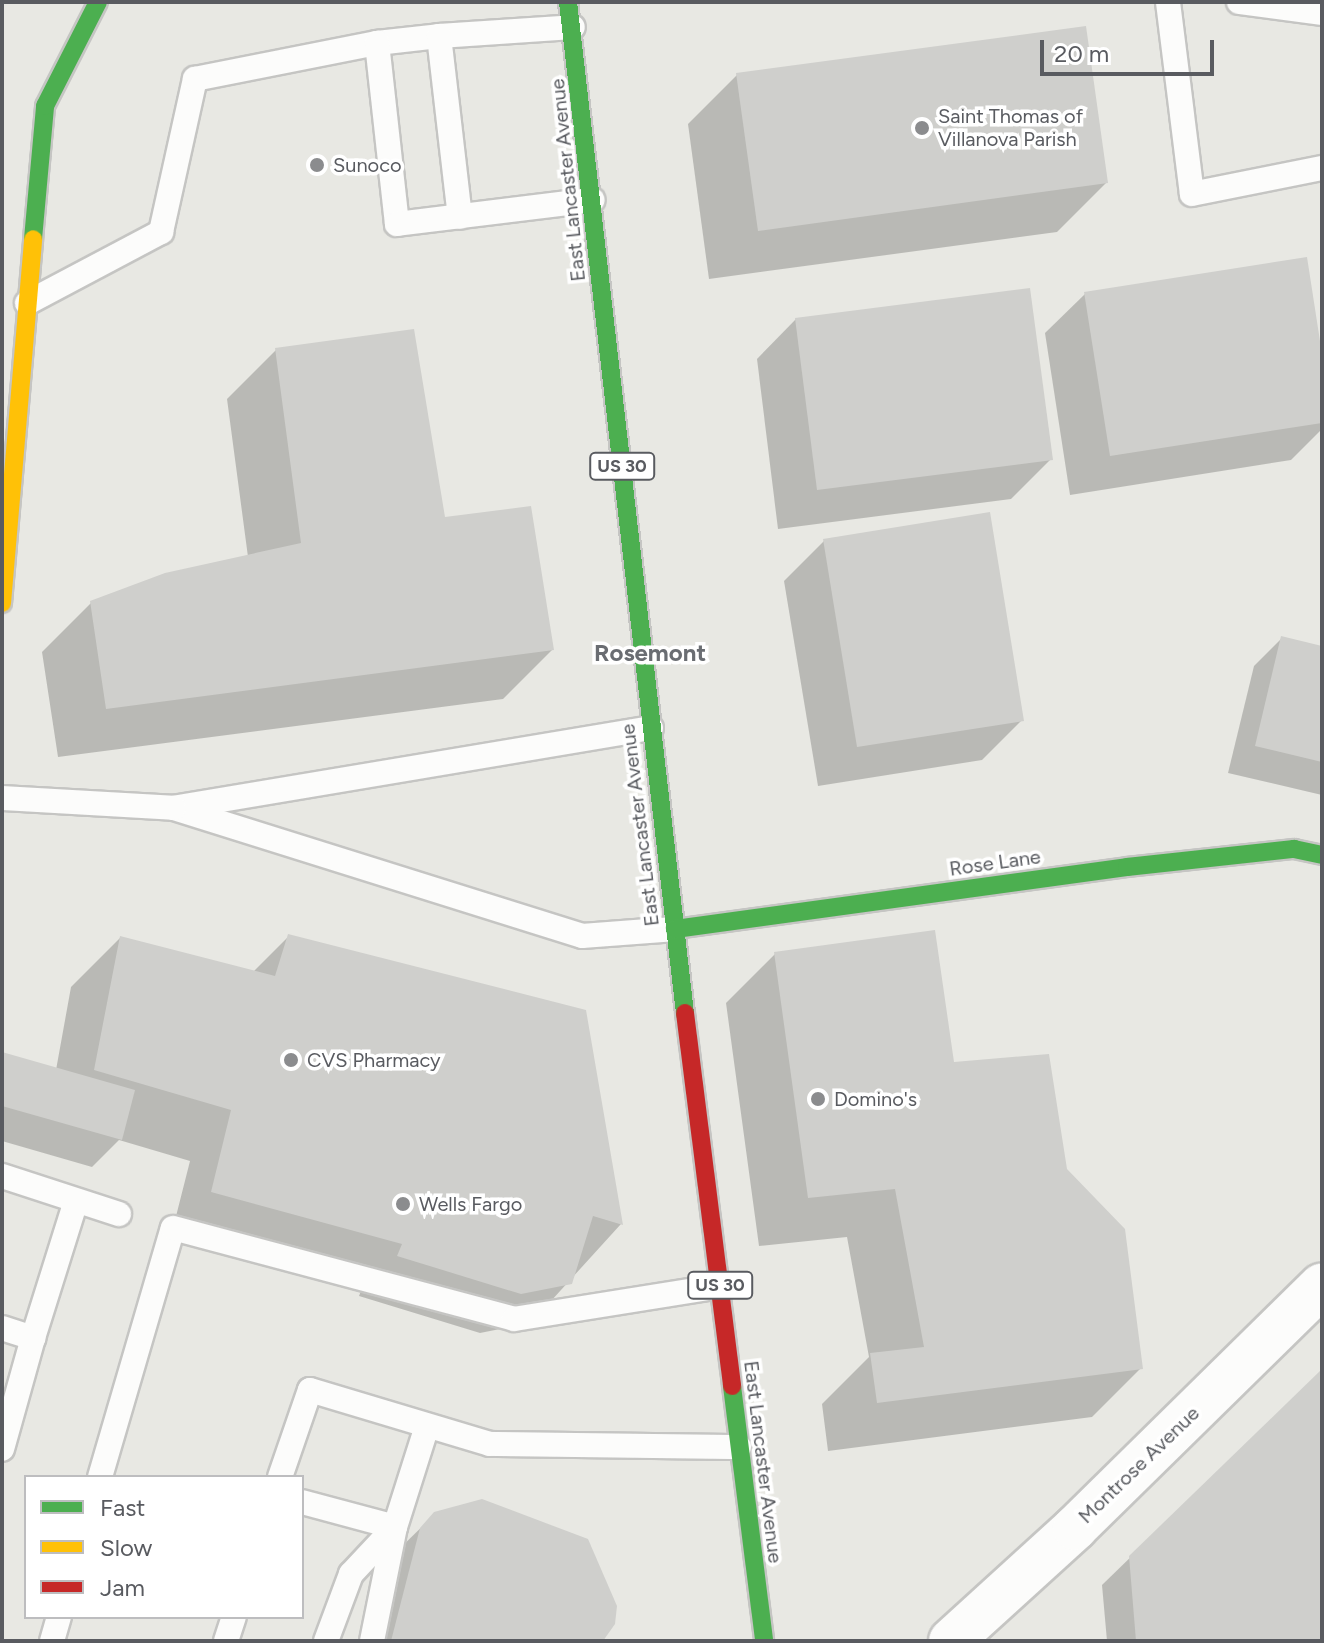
<!DOCTYPE html>
<style>
body{margin:0}
#map{position:relative;width:1324px;height:1643px;overflow:hidden;background:#e8e8e3;font-family:Figtree,sans-serif}
div>[style]{position:absolute}
.shadow>*{inset:0;background:#0003}
.building>*{inset:0;background:#cfcfcc}
.roads{filter:drop-shadow(2px 0 #c5c5c3) drop-shadow(-2px 0 #c5c5c3) drop-shadow(0 2px #c5c5c3) drop-shadow(0 -2px #c5c5c3)}
.lane>*{height:24px;margin:-12px;padding:0 12px;transform-origin:12px;border-radius:12px;background:#fcfcfb}
.street>*{height:44px;margin:-22px;padding:0 22px;transform-origin:22px;border-radius:22px;background:#fcfcfb}
.fast>*{height:18px;margin:-9px;padding:0 9px;transform-origin:9px;border-radius:9px;background:#4caf50}
.slow>*{height:18px;margin:-9px;padding:0 9px;transform-origin:9px;border-radius:9px;background:#ffc107}
.jam>*{height:18px;margin:-9px;padding:0 9px;transform-origin:9px;border-radius:9px;background:#c62828}
.dots>*{width:22px;height:22px;translate:-50% -50%;box-sizing:border-box;border:4px solid #fff;border-radius:50%}
span{translate:-50% -50%;white-space:nowrap;text-align:center;line-height:1.15;-webkit-text-stroke:7px #fff;paint-order:stroke}
.shield-label span{padding:2px 6px;background:#fff;border:2px solid;border-radius:6px;-webkit-text-stroke-width:0}
.shield-label{font-size:18px;color:#595b60;font-weight:700}
.poi-label{font-size:20px;color:#595b60}
.left{translate:0 -50%;text-align:left}
.street-label{font-size:20px;color:#595b60}
.quarter-label{font-size:24px;color:#6a6d72;font-weight:700}
.frame{position:absolute;inset:0;border:4px solid #595b60;pointer-events:none}
.legend{position:absolute;left:24px;top:1475px;width:280px;height:144px;box-sizing:border-box;background:#fff;border:2px solid #bdbdbf;margin:0;padding:10px 14px;list-style:none;font-size:24px;color:#595b60}
.legend li{display:flex;align-items:center;gap:16px;height:40px}
.legend b{width:40px;border:2px solid #bdbdbf}
.scale{position:absolute;left:1040px;top:40px;width:174px;height:36px;box-sizing:border-box;border:4px solid #595b60;border-top:0;padding-left:10px;font-size:24px;line-height:28px;white-space:nowrap;color:#595b60;-webkit-text-stroke:6px #fff;paint-order:stroke}
</style>
<div id="map">
<div class="shadow">
<i style="clip-path:polygon(737px 75px,1106px 183px,1057px 232px,709px 279px,688px 124px)"></i>
<i style="clip-path:polygon(1085px 294px,1322px 367px,1322px 429px,1291px 460px,1070px 495px,1045px 333px)"></i>
<i style="clip-path:polygon(796px 319px,1051px 459px,1011px 499px,778px 529px,757px 359px)"></i>
<i style="clip-path:polygon(276px 350px,443px 519px,552px 650px,503px 699px,58px 757px,42px 652px,91px 603px,248px 557px,227px 399px)"></i>
<i style="clip-path:polygon(824px 541px,1022px 720px,982px 760px,818px 786px,784px 581px)"></i>
<i style="clip-path:polygon(1282px 638px,1322px 648px,1322px 795px,1228px 773px,1254px 666px)"></i>
<i style="clip-path:polygon(288px 937px,621px 1224px,531px 1323px,480px 1333px,359px 1296px,364px 1283px,172px 1232px,190px 1161px,119px 1140px,92px 1167px,2px 1141px,2px 1054px,56px 1070px,71px 987px,120px 938px,253px 972px)"></i>
<i style="clip-path:polygon(775px 954px,952px 1065px,1065px 1170px,1141px 1368px,1092px 1417px,828px 1451px,822px 1404px,869px 1357px,847px 1237px,759px 1246px,726px 1003px)"></i>
<i style="clip-path:polygon(1322px 1371px,1322px 1641px,1107px 1641px,1102px 1585px)"></i>
<i style="clip-path:polygon(482px 1501px,601px 1641px,363px 1641px,394px 1554px,435px 1514px)"></i>
</div>
<div class="building">
<i style="clip-path:polygon(1086px 26px,1108px 183px,758px 231px,736px 73px)"></i>
<i style="clip-path:polygon(1307px 257px,1322px 354px,1322px 423px,1110px 456px,1084px 292px)"></i>
<i style="clip-path:polygon(1030px 288px,1053px 460px,817px 490px,795px 318px)"></i>
<i style="clip-path:polygon(414px 329px,445px 517px,531px 506px,554px 650px,106px 709px,90px 601px,165px 573px,301px 543px,275px 348px)"></i>
<i style="clip-path:polygon(990px 512px,1024px 721px,857px 747px,823px 539px)"></i>
<i style="clip-path:polygon(1281px 636px,1322px 646px,1322px 762px,1255px 746px)"></i>
<i style="clip-path:polygon(935px 930px,954px 1062px,1049px 1054px,1067px 1169px,1125px 1229px,1143px 1369px,877px 1403px,870px 1353px,924px 1347px,895px 1189px,808px 1198px,774px 952px)"></i>
<i style="clip-path:polygon(288px 934px,586px 1010px,623px 1225px,593px 1216px,572px 1284px,521px 1294px,397px 1256px,402px 1244px,211px 1192px,231px 1110px,94px 1070px,120px 936px,275px 976px)"></i>
<i style="clip-path:polygon(2px 1052px,135px 1090px,122px 1140px,2px 1106px)"></i>
<i style="clip-path:polygon(1322px 1369px,1322px 1641px,1136px 1641px,1129px 1556px)"></i>
<i style="clip-path:polygon(482px 1499px,588px 1539px,617px 1606px,615px 1624px,603px 1641px,391px 1641px,420px 1528px,434px 1512px)"></i>
</div>
<div class="roads">
<div class="lane">
<i style="left:1168px;top:2px;width:193px;rotate:82.9deg"></i>
<i style="left:1192px;top:194px;width:133px;rotate:-11.3deg"></i>
<i style="left:1239px;top:2px;width:84px;rotate:7.5deg"></i>
<i style="left:439px;top:36px;width:134px;rotate:-3.8deg"></i>
<i style="left:377px;top:43px;width:62px;rotate:-6.4deg"></i>
<i style="left:439px;top:36px;width:182px;rotate:83.4deg"></i>
<i style="left:27px;top:303px;width:152px;rotate:-27.9deg"></i>
<i style="left:161px;top:232px;width:157px;rotate:-77.5deg"></i>
<i style="left:195px;top:79px;width:186px;rotate:-11.2deg"></i>
<i style="left:377px;top:43px;width:182px;rotate:83.7deg"></i>
<i style="left:397px;top:224px;width:197px;rotate:-7deg"></i>
<i style="left:651px;top:728px;width:484px;rotate:170.5deg"></i>
<i style="left:174px;top:808px;width:428px;rotate:17.4deg"></i>
<i style="left:582px;top:936px;width:93px;rotate:-4.3deg"></i>
<i style="left:2px;top:798px;width:172px;rotate:3.3deg"></i>
<i style="left:2px;top:1176px;width:123px;rotate:18deg"></i>
<i style="left:2px;top:1328px;width:33px;rotate:18deg"></i>
<i style="left:33px;top:1338px;width:115px;rotate:105.6deg"></i>
<i style="left:33px;top:1338px;width:144px;rotate:-72.6deg"></i>
<i style="left:100px;top:1477px;width:259px;rotate:-73.7deg"></i>
<i style="left:173px;top:1228px;width:353px;rotate:14.9deg"></i>
<i style="left:514px;top:1319px;width:209px;rotate:-9.1deg"></i>
<i style="left:280px;top:1477px;width:92px;rotate:-71deg"></i>
<i style="left:310px;top:1390px;width:188px;rotate:16.7deg"></i>
<i style="left:490px;top:1444px;width:249px;rotate:0.7deg"></i>
<i style="left:302px;top:1502px;width:96px;rotate:15deg"></i>
<i style="left:395px;top:1527px;width:116px;rotate:101.4deg"></i>
<i style="left:52px;top:1641px;width:25px;rotate:-74deg"></i>
<i style="left:226px;top:1641px;width:25px;rotate:-72deg"></i>
<i style="left:326px;top:1641px;width:72px;rotate:-69.5deg"></i>
<i style="left:351px;top:1574px;width:64px;rotate:-46.9deg"></i>
<i style="left:395px;top:1527px;width:106px;rotate:-72.4deg"></i>
</div>
<div class="street">
<i style="left:951px;top:1641px;width:168px;rotate:-42.3deg"></i>
<i style="left:1075px;top:1528px;width:346px;rotate:-44.5deg"></i>
</div>
<div class="fast">
<i style="left:568px;top:2px;width:1018px;rotate:83.4deg"></i>
<i style="left:33px;top:239px;width:134px;rotate:-84.8deg"></i>
<i style="left:45px;top:106px;width:117px;rotate:-63deg"></i>
<i style="left:675px;top:929px;width:456px;rotate:-7.8deg"></i>
<i style="left:1127px;top:867px;width:168px;rotate:-6.2deg"></i>
<i style="left:1294px;top:849px;width:29px;rotate:12deg"></i>
<i style="left:732px;top:1386px;width:257px;rotate:82.8deg"></i>
</div>
<div class="slow">
<i style="left:2px;top:603px;width:365px;rotate:-85.1deg"></i>
</div>
<div class="jam">
<i style="left:685px;top:1013px;width:376px;rotate:82.8deg"></i>
</div>
</div>
<div class="dots">
<i style="left:922px;top:128px;background:#8b8c8e"></i>
<i style="left:317px;top:165px;background:#8b8c8e"></i>
<i style="left:291px;top:1060px;background:#8b8c8e"></i>
<i style="left:818px;top:1099px;background:#8b8c8e"></i>
<i style="left:403px;top:1204px;background:#8b8c8e"></i>
</div>
<div class="shield-label">
<span style="left:622px;top:466px">US 30</span>
<span style="left:720px;top:1285px">US 30</span>
</div>
<div class="poi-label">
<span class="left" style="left:938px;top:128px">Saint Thomas of<br>Villanova Parish</span>
<span class="left" style="left:333px;top:165px">Sunoco</span>
<span class="left" style="left:307px;top:1060px">CVS Pharmacy</span>
<span class="left" style="left:834px;top:1099px">Domino's</span>
<span class="left" style="left:419px;top:1204px">Wells Fargo</span>
</div>
<div class="street-label">
<span style="left:568px;top:180px;rotate:-96deg">East Lancaster Avenue</span>
<span style="left:640px;top:825px;rotate:-97deg">East Lancaster Avenue</span>
<span style="left:995px;top:863px;rotate:-8deg">Rose Lane</span>
<span style="left:763px;top:1462px;rotate:83deg">East Lancaster Avenue</span>
<span style="left:1139px;top:1465px;rotate:-44deg">Montrose Avenue</span>
</div>
<div class="quarter-label">
<span style="left:650px;top:653px">Rosemont</span>
</div>
<div class="frame"></div>
<ul class="legend">
<li><b style="height:10px;background:#4caf50"></b>Fast</li>
<li><b style="height:10px;background:#ffc107"></b>Slow</li>
<li><b style="height:10px;background:#c62828"></b>Jam</li>
</ul>
<div class="scale">20 m</div>
</div>
